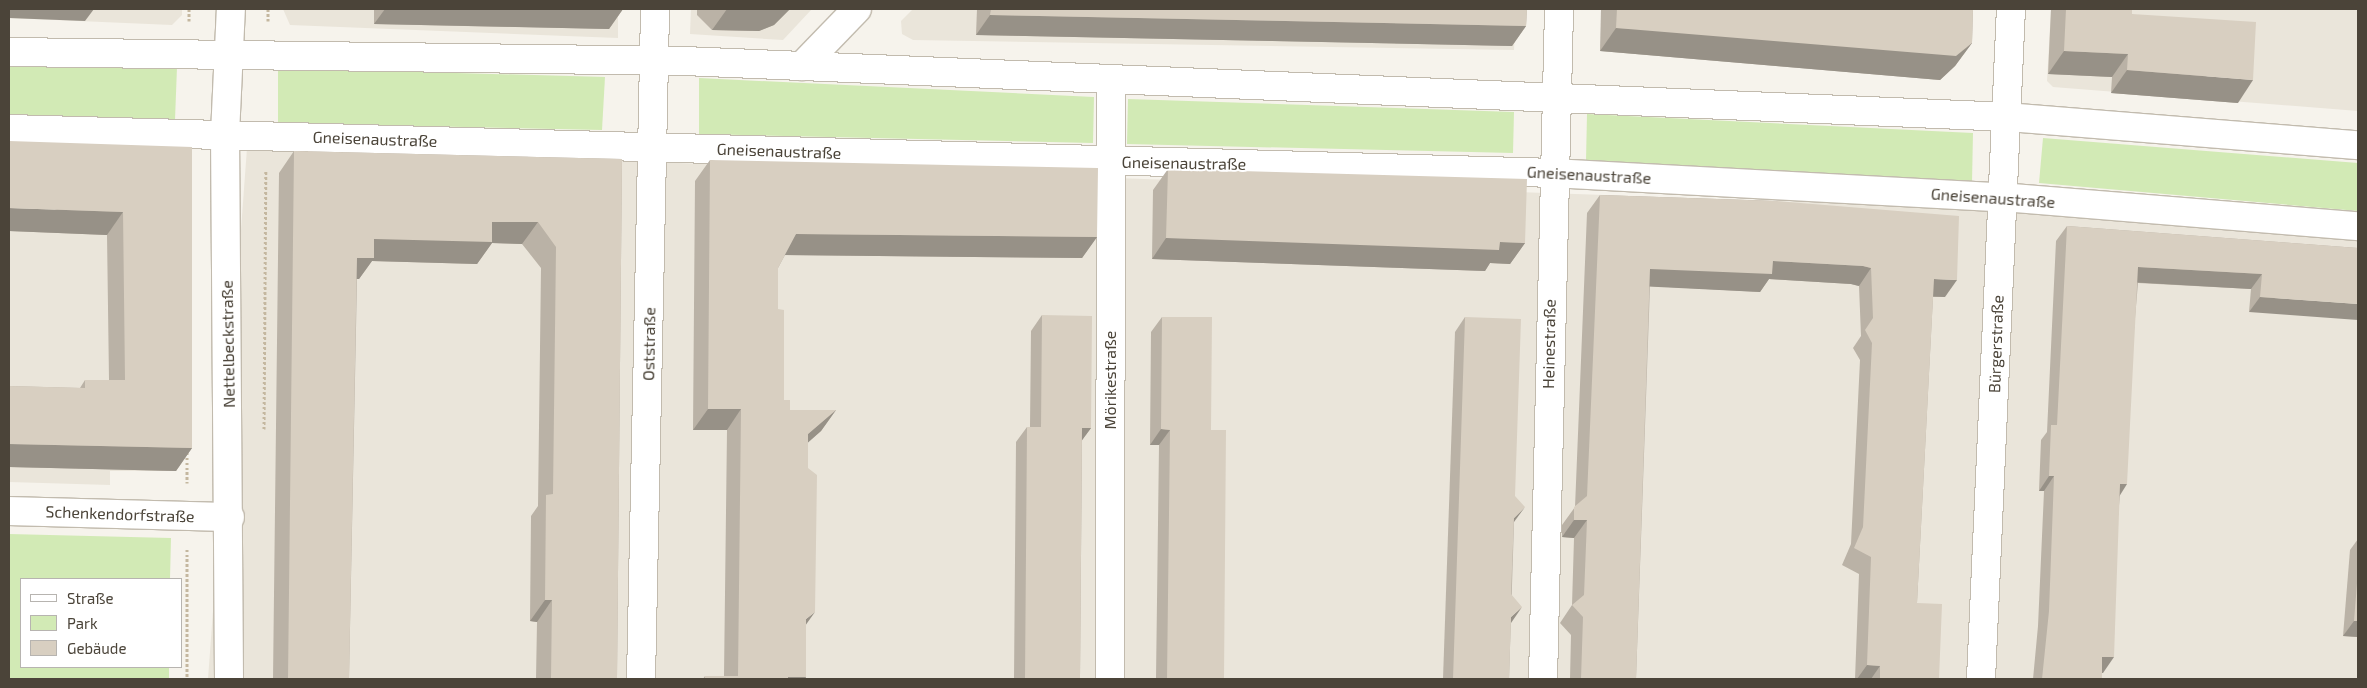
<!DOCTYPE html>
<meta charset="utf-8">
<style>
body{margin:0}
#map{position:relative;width:2367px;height:688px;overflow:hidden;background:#f6f3ec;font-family:"Exo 2",sans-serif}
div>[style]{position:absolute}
.residential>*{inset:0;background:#eae5da}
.green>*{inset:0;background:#d2eab5}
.path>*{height:3px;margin-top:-1.5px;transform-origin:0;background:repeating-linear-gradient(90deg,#c4b79f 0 2.5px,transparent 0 5px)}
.roads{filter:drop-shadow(1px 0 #c2bbae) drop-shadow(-1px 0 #c2bbae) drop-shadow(0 1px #c2bbae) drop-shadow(0 -1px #c2bbae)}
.street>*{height:28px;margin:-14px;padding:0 14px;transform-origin:14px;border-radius:14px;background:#fff}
.wall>*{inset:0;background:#bab2a6}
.shaded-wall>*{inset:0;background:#979187}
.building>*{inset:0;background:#d8cfc1}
span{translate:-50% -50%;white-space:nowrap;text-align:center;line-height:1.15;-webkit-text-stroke:4px #fff;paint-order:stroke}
.street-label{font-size:16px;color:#4b4439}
.frame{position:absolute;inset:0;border:10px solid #4b4439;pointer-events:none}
.legend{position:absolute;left:20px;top:578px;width:162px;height:90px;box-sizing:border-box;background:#fff;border:1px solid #b7b4b0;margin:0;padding:6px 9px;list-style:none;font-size:15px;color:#4b4439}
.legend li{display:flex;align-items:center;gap:10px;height:25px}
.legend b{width:25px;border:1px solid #b7b4b0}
</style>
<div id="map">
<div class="residential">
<i style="clip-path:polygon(9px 9px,182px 9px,182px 15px,172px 25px,9px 18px)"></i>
<i style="clip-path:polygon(283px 9px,618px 9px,618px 38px,290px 25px)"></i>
<i style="clip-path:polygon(691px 9px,812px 9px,783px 40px,690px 34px)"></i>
<i style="clip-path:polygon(913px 9px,1516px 9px,1514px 50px,913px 40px,902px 34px,901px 21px)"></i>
<i style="clip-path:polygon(2051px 9px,2358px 9px,2358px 111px,2053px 87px,2047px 81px)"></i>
<i style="clip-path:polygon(247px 148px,2358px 221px,2358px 679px,208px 679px)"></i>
<i style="clip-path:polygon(9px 164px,176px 170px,176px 471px,110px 471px,110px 485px,9px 482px)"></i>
</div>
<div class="green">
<i style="clip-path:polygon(9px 67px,177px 67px,175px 120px,9px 115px)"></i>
<i style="clip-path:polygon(278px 68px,605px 77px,602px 130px,278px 123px)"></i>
<i style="clip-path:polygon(699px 78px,1094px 97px,1093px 143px,699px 134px)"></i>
<i style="clip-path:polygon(1128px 99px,1514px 112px,1513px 153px,1127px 144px)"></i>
<i style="clip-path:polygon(1587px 114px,1973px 133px,1972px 182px,1586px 161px)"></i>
<i style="clip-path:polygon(2043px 138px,2358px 163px,2358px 211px,2039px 183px)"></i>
<i style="clip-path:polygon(9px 534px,171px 538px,170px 579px,21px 579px,21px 667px,169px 667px,169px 679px,9px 679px)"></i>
</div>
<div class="path">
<i style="left:189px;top:21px;width:12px;rotate:-90deg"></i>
<i style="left:268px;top:21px;width:12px;rotate:-90deg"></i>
<i style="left:264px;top:429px;width:259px;rotate:-89.6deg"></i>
<i style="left:187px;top:452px;width:31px;rotate:90deg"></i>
<i style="left:187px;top:549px;width:130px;rotate:90deg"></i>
</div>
<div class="roads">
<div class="street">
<i style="left:9px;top:52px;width:675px;rotate:0.76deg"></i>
<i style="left:684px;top:61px;width:1324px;rotate:2.42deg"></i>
<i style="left:2007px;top:117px;width:352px;rotate:4.6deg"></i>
<i style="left:802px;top:66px;width:79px;rotate:-46deg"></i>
<i style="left:9px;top:129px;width:1544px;rotate:1.63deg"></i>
<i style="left:1552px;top:173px;width:451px;rotate:3.1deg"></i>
<i style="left:2002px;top:197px;width:357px;rotate:4.7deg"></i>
<i style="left:9px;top:511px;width:221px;rotate:1.6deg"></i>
<i style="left:229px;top:679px;width:545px;rotate:-90.42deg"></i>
<i style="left:225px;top:134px;width:125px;rotate:-87.3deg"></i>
<i style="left:641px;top:679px;width:670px;rotate:-88.8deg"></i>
<i style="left:1110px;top:679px;width:599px;rotate:-89.9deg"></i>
<i style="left:1543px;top:679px;width:670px;rotate:-88.63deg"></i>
<i style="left:1981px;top:679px;width:671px;rotate:-87.44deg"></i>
</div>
</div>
<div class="wall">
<i style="clip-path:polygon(374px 9px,623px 9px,609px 29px,374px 24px)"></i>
<i style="clip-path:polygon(697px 9px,790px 9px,774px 25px,759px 31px,712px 30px,697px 15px)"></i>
<i style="clip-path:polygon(977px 9px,1527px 9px,1526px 26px,1512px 46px,976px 35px)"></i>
<i style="clip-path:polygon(1601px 9px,1973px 9px,1972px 43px,1955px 66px,1940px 80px,1600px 51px)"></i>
<i style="clip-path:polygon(2051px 9px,2132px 9px,2132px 14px,2238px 103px,2111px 93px,2112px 77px,2048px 74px)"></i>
<i style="clip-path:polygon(192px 147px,192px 448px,176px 471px,9px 467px,9px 386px,80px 388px,85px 380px,109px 380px,107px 235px,9px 231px)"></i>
<i style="clip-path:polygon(294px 151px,622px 159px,617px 679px,536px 679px,537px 622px,530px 621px,531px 516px,538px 506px,541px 268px,522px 244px,492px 243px,477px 264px,372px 261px,359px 279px,357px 279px,349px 679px,273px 679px,279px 173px)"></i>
<i style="clip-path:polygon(710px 160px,1097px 237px,1082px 258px,785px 255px,778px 268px,778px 309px,784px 400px,790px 410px,836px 410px,821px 431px,808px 442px,806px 625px,806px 677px,805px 679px,703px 679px,705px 676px,724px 676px,727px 430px,693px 430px,695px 181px)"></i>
<i style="clip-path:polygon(1168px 169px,1525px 243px,1510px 264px,1490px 263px,1485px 271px,1152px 259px,1153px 190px)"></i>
<i style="clip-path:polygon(1600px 195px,1776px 201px,1945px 297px,1933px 297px,1917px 603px,1939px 679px,1855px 679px,1859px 574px,1842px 565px,1851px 544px,1860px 360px,1853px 348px,1861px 336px,1859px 286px,1851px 284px,1769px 279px,1760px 292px,1650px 286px,1636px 679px,1570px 679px,1571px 635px,1560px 623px,1572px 605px,1574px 538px,1562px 537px,1562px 525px,1575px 507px,1587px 213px)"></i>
<i style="clip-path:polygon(2067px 226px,2358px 248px,2249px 312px,2251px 289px,2138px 283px,2120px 495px,2103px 673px,2102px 673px,2102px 679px,2033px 679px,2038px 626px,2044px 491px,2039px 491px,2041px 440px,2047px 432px,2056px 241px)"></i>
<i style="clip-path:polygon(1042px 315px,1091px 428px,1082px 440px,1080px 679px,1014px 679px,1016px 442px,1027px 427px,1030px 427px,1031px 331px)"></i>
<i style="clip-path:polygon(1162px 317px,1211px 430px,1224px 679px,1156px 679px,1159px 445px,1150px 445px,1151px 332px)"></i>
<i style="clip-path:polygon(1465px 317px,1514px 523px,1509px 679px,1443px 679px,1455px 332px)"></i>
<i style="clip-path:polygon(2358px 539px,2358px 637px,2343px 636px,2350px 550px)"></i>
</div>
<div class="shaded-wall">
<i style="clip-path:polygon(9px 9px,94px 9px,85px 21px,9px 18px)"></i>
<i style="clip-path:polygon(385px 9px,623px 9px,609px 29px,374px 24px)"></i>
<i style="clip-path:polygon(727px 9px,790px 9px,774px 25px,759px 31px,712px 30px)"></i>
<i style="clip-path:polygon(990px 15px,1526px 26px,1512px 46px,976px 35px)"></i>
<i style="clip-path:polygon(1616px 28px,1972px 43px,1955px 66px,1940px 80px,1600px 51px)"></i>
<i style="clip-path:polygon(2064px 51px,2128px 54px,2112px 77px,2048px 74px)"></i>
<i style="clip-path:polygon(2127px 70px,2253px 80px,2238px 103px,2111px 93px)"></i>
<i style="clip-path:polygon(9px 208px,123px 212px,107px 235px,9px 231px)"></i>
<i style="clip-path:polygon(492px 222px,538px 222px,522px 244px,492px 243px,477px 264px,372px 261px,359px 279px,342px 279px,357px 258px,374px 239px)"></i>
<i style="clip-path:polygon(796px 234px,1097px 237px,1082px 258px,782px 255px)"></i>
<i style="clip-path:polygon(1166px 238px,1500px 242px,1525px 243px,1510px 264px,1490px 263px,1485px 271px,1152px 259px)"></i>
<i style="clip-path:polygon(1773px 261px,1863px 266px,1871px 268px,1859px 286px,1851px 284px,1769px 279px,1760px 292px,1638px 286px,1650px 269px)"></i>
<i style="clip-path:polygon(2138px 267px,2262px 274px,2251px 289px,2128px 282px)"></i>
<i style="clip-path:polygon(1934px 279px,1957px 280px,1945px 297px,1922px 296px)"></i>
<i style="clip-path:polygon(2260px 297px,2358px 304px,2358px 320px,2249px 312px)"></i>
<i style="clip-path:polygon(708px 409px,741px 409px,727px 430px,693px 430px)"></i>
<i style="clip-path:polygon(836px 410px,821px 431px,794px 455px,808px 434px)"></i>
<i style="clip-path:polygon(1082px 428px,1091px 428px,1080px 443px)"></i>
<i style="clip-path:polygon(1161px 429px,1170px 430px,1159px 445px,1150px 445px)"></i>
<i style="clip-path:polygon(9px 444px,192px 448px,176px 471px,9px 467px)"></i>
<i style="clip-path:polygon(2049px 476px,2054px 476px,2044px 491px,2039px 491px)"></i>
<i style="clip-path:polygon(2120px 484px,2127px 484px,2117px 500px)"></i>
<i style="clip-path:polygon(1525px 507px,1514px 522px,1503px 533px,1514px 518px)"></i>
<i style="clip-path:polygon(1574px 520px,1587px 520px,1574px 538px,1562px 537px)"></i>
<i style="clip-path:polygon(545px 600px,552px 600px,537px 622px,530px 621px)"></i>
<i style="clip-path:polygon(1522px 607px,1511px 623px,1511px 617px)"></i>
<i style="clip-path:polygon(815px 612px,800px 633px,806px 619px)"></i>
<i style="clip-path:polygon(2354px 621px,2358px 621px,2358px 637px,2343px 636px)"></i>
<i style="clip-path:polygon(2102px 657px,2114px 657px,2103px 673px,2092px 672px)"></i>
<i style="clip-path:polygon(1867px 665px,1880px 666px,1871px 679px,1857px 679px)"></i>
<i style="clip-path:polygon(788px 677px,806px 677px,805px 679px,787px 679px)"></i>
</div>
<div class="building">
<i style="clip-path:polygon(727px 9px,777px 9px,773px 10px)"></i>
<i style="clip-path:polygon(991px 9px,1527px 9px,1526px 26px,990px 15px)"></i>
<i style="clip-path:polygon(1617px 9px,1973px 9px,1972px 43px,1956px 56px,1616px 28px)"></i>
<i style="clip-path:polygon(2066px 9px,2132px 9px,2132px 14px,2256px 22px,2253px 80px,2127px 70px,2128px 54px,2064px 51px)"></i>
<i style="clip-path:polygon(9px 141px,192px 147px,192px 448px,9px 444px,9px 386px,85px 388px,85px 380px,125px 380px,123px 212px,9px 208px)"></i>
<i style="clip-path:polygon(294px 151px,622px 159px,617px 679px,551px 679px,552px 600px,545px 600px,546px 495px,553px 494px,556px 247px,538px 222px,492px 222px,492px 242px,374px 239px,374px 258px,357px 258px,349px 679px,288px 679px)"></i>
<i style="clip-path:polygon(710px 160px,1098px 168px,1097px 237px,796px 234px,778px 268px,778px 309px,784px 310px,784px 400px,790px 400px,790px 410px,836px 410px,808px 434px,808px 468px,817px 475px,815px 612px,806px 619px,806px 677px,788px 677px,788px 679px,705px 679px,705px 676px,738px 676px,741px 409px,708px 409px)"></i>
<i style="clip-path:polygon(1168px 169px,1527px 179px,1525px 243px,1500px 242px,1499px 250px,1166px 238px)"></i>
<i style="clip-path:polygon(1600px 195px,1776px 201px,1959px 216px,1957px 280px,1934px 279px,1917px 603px,1942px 604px,1939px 679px,1880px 679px,1880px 666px,1867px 665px,1871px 557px,1854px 548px,1863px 527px,1872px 343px,1865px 330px,1873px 318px,1871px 268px,1863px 266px,1773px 261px,1772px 274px,1650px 269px,1636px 679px,1581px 679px,1583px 617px,1572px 605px,1584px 595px,1587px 520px,1574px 520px,1574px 507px,1587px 496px)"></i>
<i style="clip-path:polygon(2067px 226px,2358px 248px,2358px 304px,2260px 297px,2262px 274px,2138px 267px,2127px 484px,2120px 484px,2114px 657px,2102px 657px,2102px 679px,2042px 679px,2049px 611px,2054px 476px,2049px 476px,2051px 425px,2057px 425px)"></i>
<i style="clip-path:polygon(1042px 315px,1092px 316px,1091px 428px,1082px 428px,1080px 679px,1025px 679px,1027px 427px,1041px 427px)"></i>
<i style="clip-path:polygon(1162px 317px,1212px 317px,1211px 430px,1226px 430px,1224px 679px,1167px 679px,1170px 430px,1161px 429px)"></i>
<i style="clip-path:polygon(1465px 317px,1521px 319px,1515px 496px,1525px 507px,1514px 518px,1511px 594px,1522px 607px,1511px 617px,1509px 679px,1453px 679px)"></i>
<i style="clip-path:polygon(2358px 571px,2358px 621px,2354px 621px)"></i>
</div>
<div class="street-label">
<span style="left:375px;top:139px;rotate:2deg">Gneisenaustraße</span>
<span style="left:779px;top:151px;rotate:2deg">Gneisenaustraße</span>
<span style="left:1184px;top:163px;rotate:1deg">Gneisenaustraße</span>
<span style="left:1589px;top:175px;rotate:3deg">Gneisenaustraße</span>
<span style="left:1993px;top:198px;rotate:4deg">Gneisenaustraße</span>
<span style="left:228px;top:344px;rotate:-91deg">Nettelbeckstraße</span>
<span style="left:649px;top:344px;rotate:-89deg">Oststraße</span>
<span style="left:1549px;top:344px;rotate:-89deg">Heinestraße</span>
<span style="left:1996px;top:344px;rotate:-88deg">Bürgerstraße</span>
<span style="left:1110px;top:380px;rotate:-90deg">Mörikestraße</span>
<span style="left:120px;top:514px;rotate:2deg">Schenkendorfstraße</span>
</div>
<div class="frame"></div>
<ul class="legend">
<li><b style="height:6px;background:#fff"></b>Straße</li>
<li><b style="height:14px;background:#d2eab5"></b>Park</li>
<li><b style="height:14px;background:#d8cfc1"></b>Gebäude</li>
</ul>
</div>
